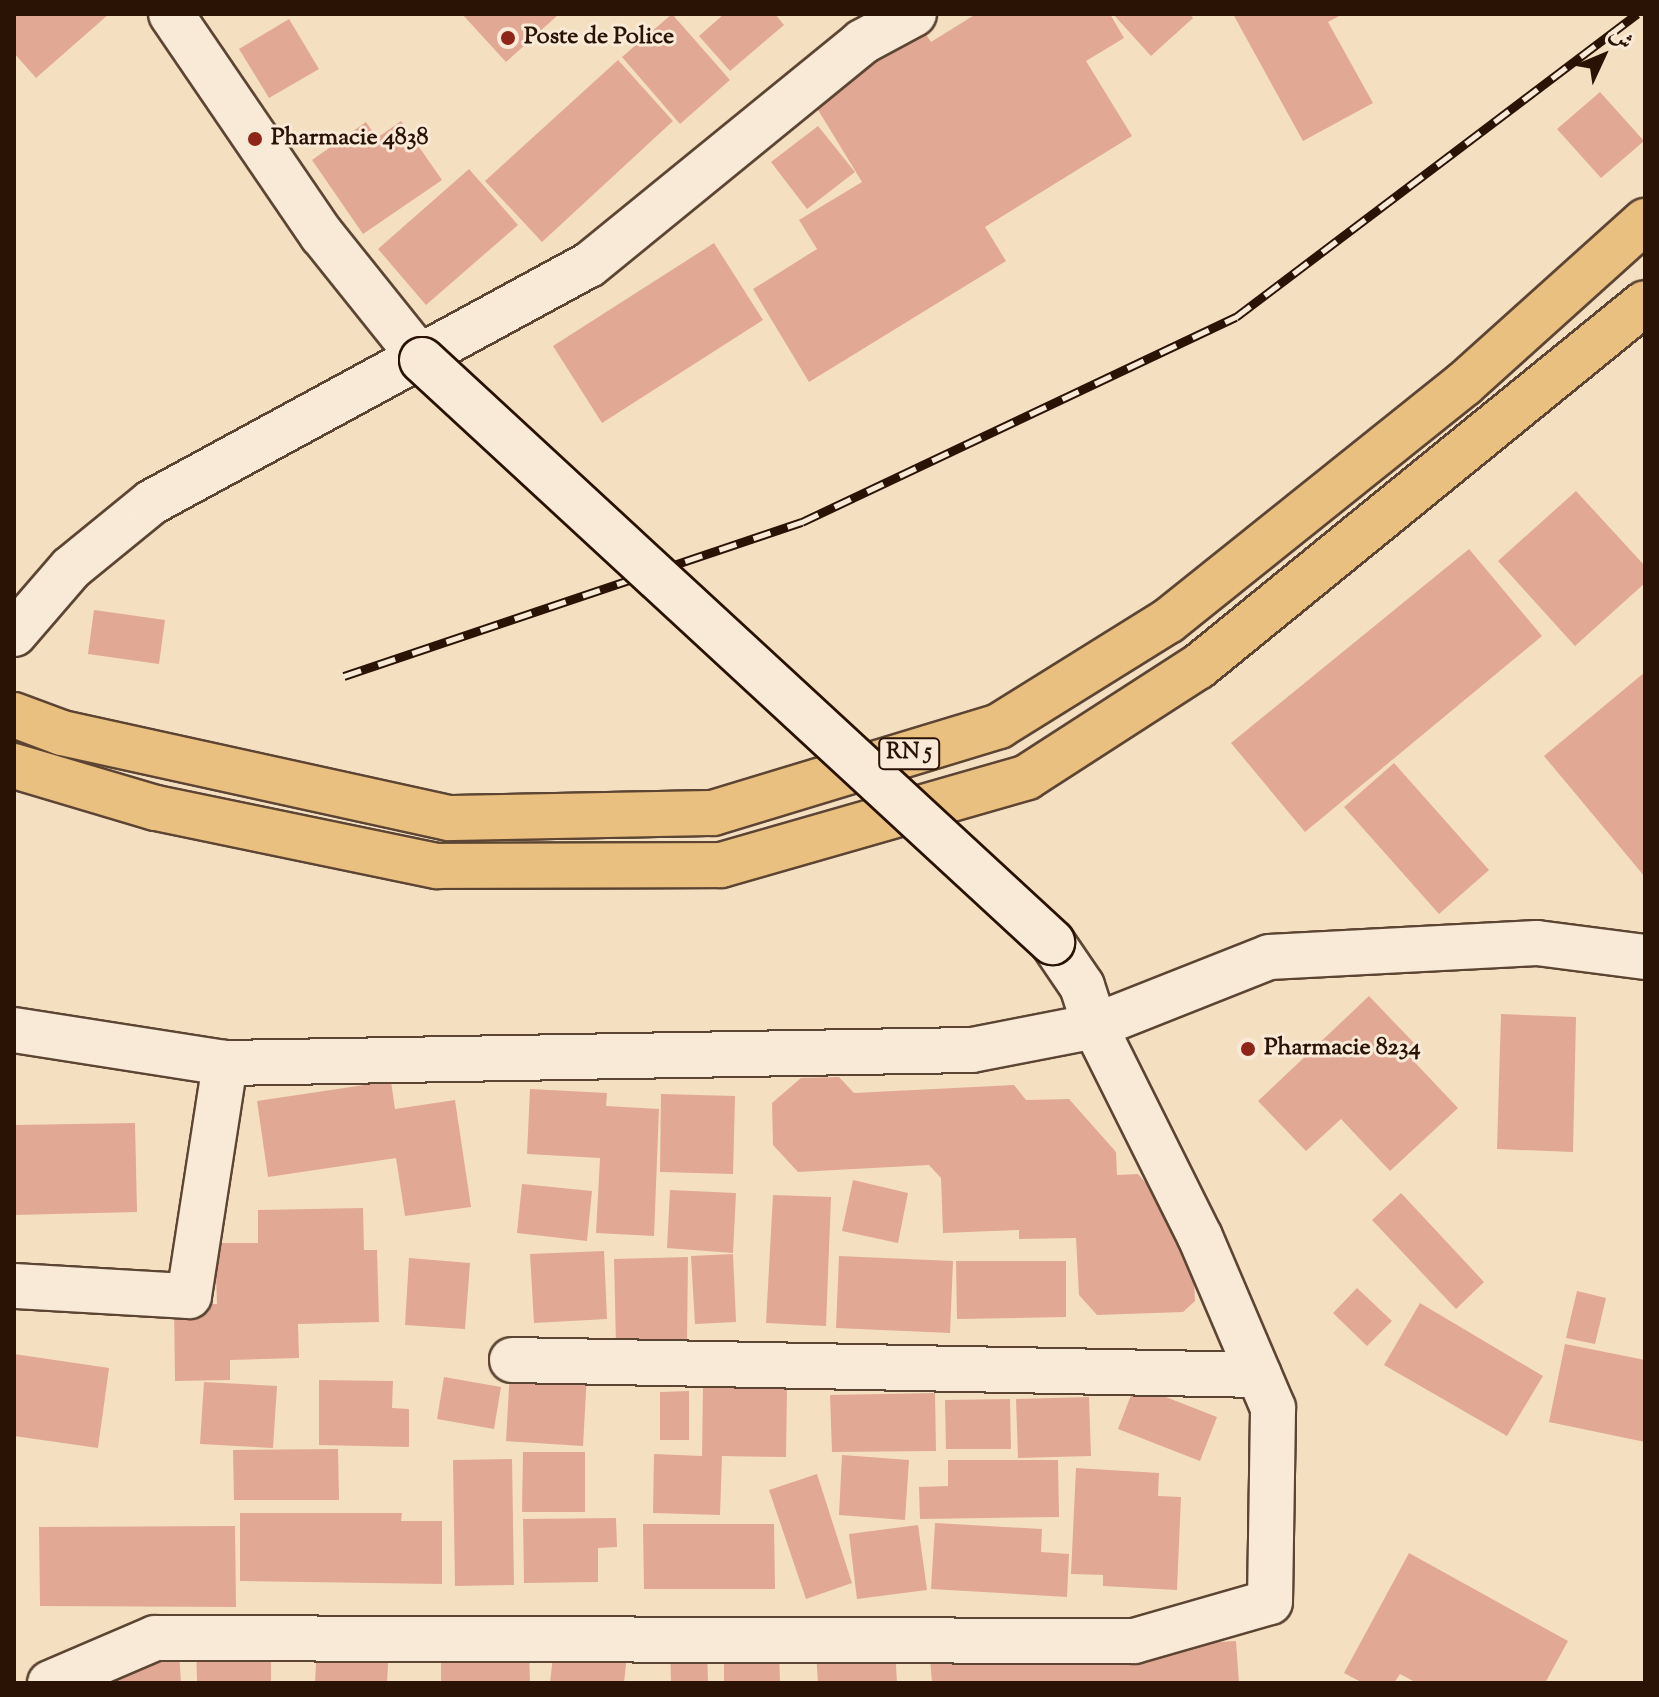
<!DOCTYPE html>
<meta charset="utf-8">
<style>
body{margin:0}
#map{position:relative;width:1659px;height:1697px;overflow:hidden;background:#f5dfc1;font-family:"Sorts Mill Goudy",Amiri,serif}
div>[style]{position:absolute}
.building>*{inset:0;background:#e1a994}
.roads{filter:drop-shadow(2px 0 #5d4533) drop-shadow(-2px 0 #5d4533) drop-shadow(0 2px #5d4533) drop-shadow(0 -2px #5d4533)}
.street>*{height:44px;margin:-22px;padding:0 22px;transform-origin:22px;border-radius:22px;background:#f8ead7}
.secondary>*{height:44px;margin:-22px;padding:0 22px;transform-origin:22px;border-radius:22px;background:#f8ead7}
.highway>*{height:44px;margin:-22px;padding:0 22px;transform-origin:22px;border-radius:22px;background:#eac080}
.rail>*{height:9px;margin-top:-4.5px;transform-origin:0;background:repeating-linear-gradient(90deg,#f8ead7 0 18px,#2a1204 0 36px);box-sizing:border-box;border-block:2px solid #2a1204}
.bridges{filter:drop-shadow(2px 0 #2a1204) drop-shadow(-2px 0 #2a1204) drop-shadow(0 2px #2a1204) drop-shadow(0 -2px #2a1204)}
.secondary-bridge>*{height:44px;margin:-22px;padding:0 22px;transform-origin:22px;border-radius:22px;background:#f8ead7}
.dots>*{width:22px;height:22px;translate:-50% -50%;box-sizing:border-box;border:4px solid #f8ead7;border-radius:50%}
span{translate:-50% -50%;white-space:nowrap;text-align:center;line-height:1.15;-webkit-text-stroke:6px #f8ead7;paint-order:stroke}
.shield-label span{padding:2px 6px;background:#f8ead7;border:2px solid;border-radius:6px;-webkit-text-stroke-width:0}
.shield-label{font-size:22px;color:#2a1204;font-weight:700}
.poi-label{font-size:24px;color:#2a1204;font-weight:700}
.left{translate:0 -50%;text-align:left}
.frame{position:absolute;inset:0;border:16px solid #2a1204;pointer-events:none}
.north{position:absolute;left:1563px;top:16px;width:80px;height:80px;-webkit-text-stroke:6px #f8ead7;paint-order:stroke;rotate:46deg;font-size:22px;font-weight:700;line-height:32px;text-align:center;color:#2a1204}
.north::after{content:'';display:block;margin:auto;width:28px;height:36px;background:#2a1204;clip-path:polygon(50% 0,100% 100%,50% 72%,0 100%)}
</style>
<div id="map">
<div class="building">
<i style="clip-path:polygon(14px 14px,109px 14px,36px 78px,14px 53px)"></i>
<i style="clip-path:polygon(462px 14px,559px 14px,506px 62px)"></i>
<i style="clip-path:polygon(672px 14px,730px 80px,680px 124px,622px 57px)"></i>
<i style="clip-path:polygon(724px 14px,775px 14px,784px 25px,730px 71px,699px 36px)"></i>
<i style="clip-path:polygon(976px 14px,1110px 14px,1124px 38px,1086px 61px,1132px 136px,985px 227px,1006px 261px,809px 382px,753px 289px,817px 249px,799px 220px,862px 182px,812px 100px,924px 31px,931px 42px)"></i>
<i style="clip-path:polygon(1113px 14px,1190px 14px,1193px 18px,1151px 56px)"></i>
<i style="clip-path:polygon(1233px 14px,1343px 14px,1328px 22px,1373px 103px,1303px 141px)"></i>
<i style="clip-path:polygon(289px 19px,319px 69px,269px 98px,239px 49px)"></i>
<i style="clip-path:polygon(618px 60px,673px 121px,542px 242px,485px 181px)"></i>
<i style="clip-path:polygon(1600px 92px,1644px 141px,1601px 178px,1557px 129px)"></i>
<i style="clip-path:polygon(401px 121px,442px 180px,363px 234px,312px 160px,366px 122px,377px 138px)"></i>
<i style="clip-path:polygon(818px 126px,855px 172px,807px 209px,771px 162px)"></i>
<i style="clip-path:polygon(469px 169px,518px 225px,426px 305px,378px 249px)"></i>
<i style="clip-path:polygon(714px 243px,763px 320px,602px 423px,553px 346px)"></i>
<i style="clip-path:polygon(1576px 491px,1645px 566px,1645px 583px,1575px 646px,1498px 561px)"></i>
<i style="clip-path:polygon(1469px 549px,1542px 636px,1305px 832px,1231px 743px)"></i>
<i style="clip-path:polygon(94px 610px,165px 620px,159px 664px,88px 654px)"></i>
<i style="clip-path:polygon(1645px 672px,1645px 877px,1544px 756px)"></i>
<i style="clip-path:polygon(1394px 763px,1489px 870px,1439px 914px,1344px 807px)"></i>
<i style="clip-path:polygon(1369px 996px,1414px 1043px,1404px 1051px,1458px 1108px,1390px 1171px,1341px 1119px,1306px 1151px,1258px 1101px)"></i>
<i style="clip-path:polygon(1501px 1014px,1576px 1017px,1573px 1152px,1497px 1149px)"></i>
<i style="clip-path:polygon(839px 1077px,854px 1093px,1014px 1085px,1026px 1100px,1069px 1099px,1116px 1152px,1117px 1175px,1138px 1174px,1192px 1237px,1195px 1301px,1183px 1312px,1097px 1315px,1079px 1295px,1076px 1238px,1019px 1239px,1019px 1230px,943px 1233px,941px 1178px,929px 1165px,798px 1172px,773px 1145px,772px 1103px,801px 1078px)"></i>
<i style="clip-path:polygon(391px 1081px,395px 1109px,455px 1100px,471px 1207px,405px 1216px,396px 1158px,268px 1177px,257px 1101px)"></i>
<i style="clip-path:polygon(530px 1089px,607px 1093px,606px 1106px,659px 1109px,654px 1236px,596px 1233px,600px 1158px,527px 1154px)"></i>
<i style="clip-path:polygon(661px 1094px,735px 1096px,733px 1174px,660px 1172px)"></i>
<i style="clip-path:polygon(135px 1123px,137px 1212px,14px 1215px,14px 1125px)"></i>
<i style="clip-path:polygon(853px 1180px,908px 1193px,898px 1243px,842px 1231px)"></i>
<i style="clip-path:polygon(522px 1184px,592px 1191px,587px 1241px,517px 1233px)"></i>
<i style="clip-path:polygon(670px 1190px,736px 1193px,733px 1253px,667px 1248px)"></i>
<i style="clip-path:polygon(1401px 1193px,1484px 1282px,1456px 1309px,1372px 1220px)"></i>
<i style="clip-path:polygon(773px 1195px,831px 1197px,826px 1326px,766px 1323px)"></i>
<i style="clip-path:polygon(363px 1208px,364px 1250px,377px 1250px,379px 1322px,298px 1324px,299px 1358px,230px 1360px,230px 1380px,175px 1381px,174px 1305px,217px 1304px,215px 1243px,258px 1243px,258px 1210px)"></i>
<i style="clip-path:polygon(604px 1251px,607px 1319px,534px 1323px,530px 1254px)"></i>
<i style="clip-path:polygon(733px 1254px,736px 1322px,695px 1324px,691px 1256px)"></i>
<i style="clip-path:polygon(839px 1256px,953px 1261px,950px 1333px,836px 1328px)"></i>
<i style="clip-path:polygon(688px 1257px,687px 1344px,616px 1345px,614px 1259px)"></i>
<i style="clip-path:polygon(409px 1258px,470px 1263px,465px 1329px,405px 1325px)"></i>
<i style="clip-path:polygon(956px 1261px,1066px 1261px,1066px 1317px,957px 1319px)"></i>
<i style="clip-path:polygon(1357px 1288px,1392px 1321px,1367px 1346px,1333px 1313px)"></i>
<i style="clip-path:polygon(1577px 1291px,1606px 1298px,1595px 1344px,1566px 1338px)"></i>
<i style="clip-path:polygon(1420px 1303px,1543px 1376px,1507px 1436px,1384px 1365px)"></i>
<i style="clip-path:polygon(1565px 1344px,1645px 1360px,1645px 1442px,1549px 1422px)"></i>
<i style="clip-path:polygon(14px 1354px,109px 1368px,98px 1448px,14px 1436px)"></i>
<i style="clip-path:polygon(510px 1370px,587px 1374px,583px 1446px,506px 1441px)"></i>
<i style="clip-path:polygon(444px 1377px,501px 1387px,494px 1429px,437px 1419px)"></i>
<i style="clip-path:polygon(319px 1380px,393px 1381px,392px 1408px,409px 1409px,409px 1447px,319px 1445px)"></i>
<i style="clip-path:polygon(204px 1382px,277px 1386px,273px 1448px,200px 1444px)"></i>
<i style="clip-path:polygon(1135px 1385px,1217px 1417px,1200px 1461px,1118px 1429px)"></i>
<i style="clip-path:polygon(703px 1386px,787px 1387px,786px 1457px,722px 1456px,720px 1515px,653px 1513px,654px 1454px,702px 1456px)"></i>
<i style="clip-path:polygon(689px 1391px,689px 1440px,660px 1440px,660px 1392px)"></i>
<i style="clip-path:polygon(935px 1393px,936px 1451px,832px 1452px,830px 1395px)"></i>
<i style="clip-path:polygon(1089px 1397px,1091px 1456px,1018px 1458px,1016px 1399px)"></i>
<i style="clip-path:polygon(1010px 1399px,1011px 1449px,946px 1449px,945px 1400px)"></i>
<i style="clip-path:polygon(338px 1449px,339px 1500px,234px 1500px,233px 1450px)"></i>
<i style="clip-path:polygon(523px 1452px,585px 1452px,585px 1512px,522px 1512px)"></i>
<i style="clip-path:polygon(842px 1455px,909px 1460px,905px 1520px,839px 1515px)"></i>
<i style="clip-path:polygon(512px 1459px,514px 1585px,455px 1586px,453px 1460px)"></i>
<i style="clip-path:polygon(948px 1460px,1058px 1460px,1059px 1517px,920px 1519px,919px 1487px,948px 1486px)"></i>
<i style="clip-path:polygon(1076px 1468px,1159px 1473px,1158px 1496px,1181px 1497px,1177px 1590px,1103px 1586px,1103px 1575px,1071px 1574px)"></i>
<i style="clip-path:polygon(817px 1474px,852px 1583px,806px 1599px,769px 1490px)"></i>
<i style="clip-path:polygon(240px 1513px,402px 1513px,401px 1521px,442px 1521px,442px 1584px,240px 1581px)"></i>
<i style="clip-path:polygon(616px 1518px,617px 1547px,598px 1548px,598px 1582px,524px 1583px,523px 1519px)"></i>
<i style="clip-path:polygon(935px 1523px,1042px 1529px,1041px 1552px,1069px 1554px,1067px 1597px,931px 1589px)"></i>
<i style="clip-path:polygon(643px 1524px,774px 1524px,775px 1589px,644px 1589px)"></i>
<i style="clip-path:polygon(918px 1525px,927px 1590px,857px 1599px,849px 1534px)"></i>
<i style="clip-path:polygon(235px 1526px,236px 1607px,40px 1606px,39px 1527px)"></i>
<i style="clip-path:polygon(1409px 1553px,1568px 1641px,1545px 1683px,1417px 1683px,1400px 1674px,1394px 1683px,1363px 1683px,1344px 1673px)"></i>
<i style="clip-path:polygon(178px 1636px,181px 1683px,100px 1683px)"></i>
<i style="clip-path:polygon(1236px 1641px,1239px 1683px,932px 1683px,930px 1658px)"></i>
<i style="clip-path:polygon(271px 1642px,271px 1683px,197px 1683px,196px 1643px)"></i>
<i style="clip-path:polygon(317px 1644px,389px 1648px,387px 1683px,315px 1683px)"></i>
<i style="clip-path:polygon(529px 1647px,530px 1683px,441px 1683px,441px 1649px)"></i>
<i style="clip-path:polygon(554px 1647px,627px 1655px,624px 1683px,550px 1683px)"></i>
<i style="clip-path:polygon(707px 1647px,708px 1683px,671px 1683px,670px 1648px)"></i>
<i style="clip-path:polygon(895px 1647px,897px 1683px,818px 1683px,816px 1651px)"></i>
<i style="clip-path:polygon(779px 1648px,780px 1683px,724px 1683px,724px 1649px)"></i>
</div>
<div class="roads">
<div class="street">
<i style="left:14px;top:634px;width:87px;rotate:-49.2deg"></i>
<i style="left:71px;top:568px;width:104px;rotate:-39.2deg"></i>
<i style="left:152px;top:502px;width:497px;rotate:-28.5deg"></i>
<i style="left:589px;top:265px;width:353px;rotate:-39.2deg"></i>
<i style="left:862px;top:42px;width:59px;rotate:-28.3deg"></i>
<i style="left:14px;top:1286px;width:175px;rotate:3.3deg"></i>
<i style="left:189px;top:1296px;width:236px;rotate:-81.2deg"></i>
<i style="left:512px;top:1360px;width:747px;rotate:1.15deg"></i>
<i style="left:50px;top:1683px;width:114px;rotate:-23.2deg"></i>
<i style="left:155px;top:1638px;width:979px;rotate:0.18deg"></i>
<i style="left:1134px;top:1641px;width:141px;rotate:-16deg"></i>
<i style="left:1270px;top:1602px;width:194px;rotate:-89.1deg"></i>
<i style="left:1273px;top:1408px;width:186px;rotate:-113.1deg"></i>
<i style="left:1200px;top:1237px;width:236px;rotate:-116.5deg"></i>
<i style="left:1095px;top:1026px;width:187px;rotate:-21.6deg"></i>
<i style="left:1269px;top:957px;width:268px;rotate:-3deg"></i>
<i style="left:1537px;top:943px;width:109px;rotate:7.4deg"></i>
</div>
<div class="secondary">
<i style="left:171px;top:14px;width:268px;rotate:55.7deg"></i>
<i style="left:322px;top:235px;width:160px;rotate:51.3deg"></i>
<i style="left:14px;top:1030px;width:214px;rotate:8.9deg"></i>
<i style="left:225px;top:1063px;width:747px;rotate:-1deg"></i>
<i style="left:972px;top:1050px;width:125px;rotate:-11deg"></i>
<i style="left:1095px;top:1026px;width:42px;rotate:-108deg"></i>
<i style="left:1082px;top:986px;width:53px;rotate:-124.3deg"></i>
</div>
<div class="highway">
<i style="left:14px;top:715px;width:51px;rotate:20.6deg"></i>
<i style="left:62px;top:733px;width:396px;rotate:12.4deg"></i>
<i style="left:449px;top:818px;width:264px;rotate:-1.1deg"></i>
<i style="left:713px;top:813px;width:299px;rotate:-16.9deg"></i>
<i style="left:999px;top:726px;width:199px;rotate:-31.9deg"></i>
<i style="left:1168px;top:621px;width:379px;rotate:-38.7deg"></i>
<i style="left:1464px;top:384px;width:244px;rotate:-42deg"></i>
<i style="left:14px;top:766px;width:148px;rotate:16.5deg"></i>
<i style="left:156px;top:808px;width:287px;rotate:11.7deg"></i>
<i style="left:437px;top:866px;width:284px;rotate:-0.2deg"></i>
<i style="left:721px;top:865px;width:318px;rotate:-16deg"></i>
<i style="left:1027px;top:777px;width:203px;rotate:-32.8deg"></i>
<i style="left:1198px;top:667px;width:576px;rotate:-39.16deg"></i>
</div>
</div>
<div class="rail">
<i style="left:344px;top:676px;width:483px;rotate:-18.6deg"></i>
<i style="left:802px;top:522px;width:480px;rotate:-25.3deg"></i>
<i style="left:1236px;top:317px;width:503px;rotate:-37.08deg"></i>
</div>
<div class="bridges">
<div class="secondary-bridge">
<i style="left:422px;top:360px;width:858px;rotate:42.73deg"></i>
</div>
</div>
<div class="dots">
<i style="left:508px;top:38px;background:#8f2418"></i>
<i style="left:255px;top:139px;background:#8f2418"></i>
<i style="left:1248px;top:1049px;background:#8f2418"></i>
</div>
<div class="shield-label">
<span style="left:909px;top:754px">RN 5</span>
</div>
<div class="poi-label">
<span class="left" style="left:524px;top:38px">Poste de Police</span>
<span class="left" style="left:271px;top:139px">Pharmacie 4838</span>
<span class="left" style="left:1264px;top:1049px">Pharmacie 8234</span>
</div>
<div class="frame"></div>
<div class="north">ش</div>
</div>
